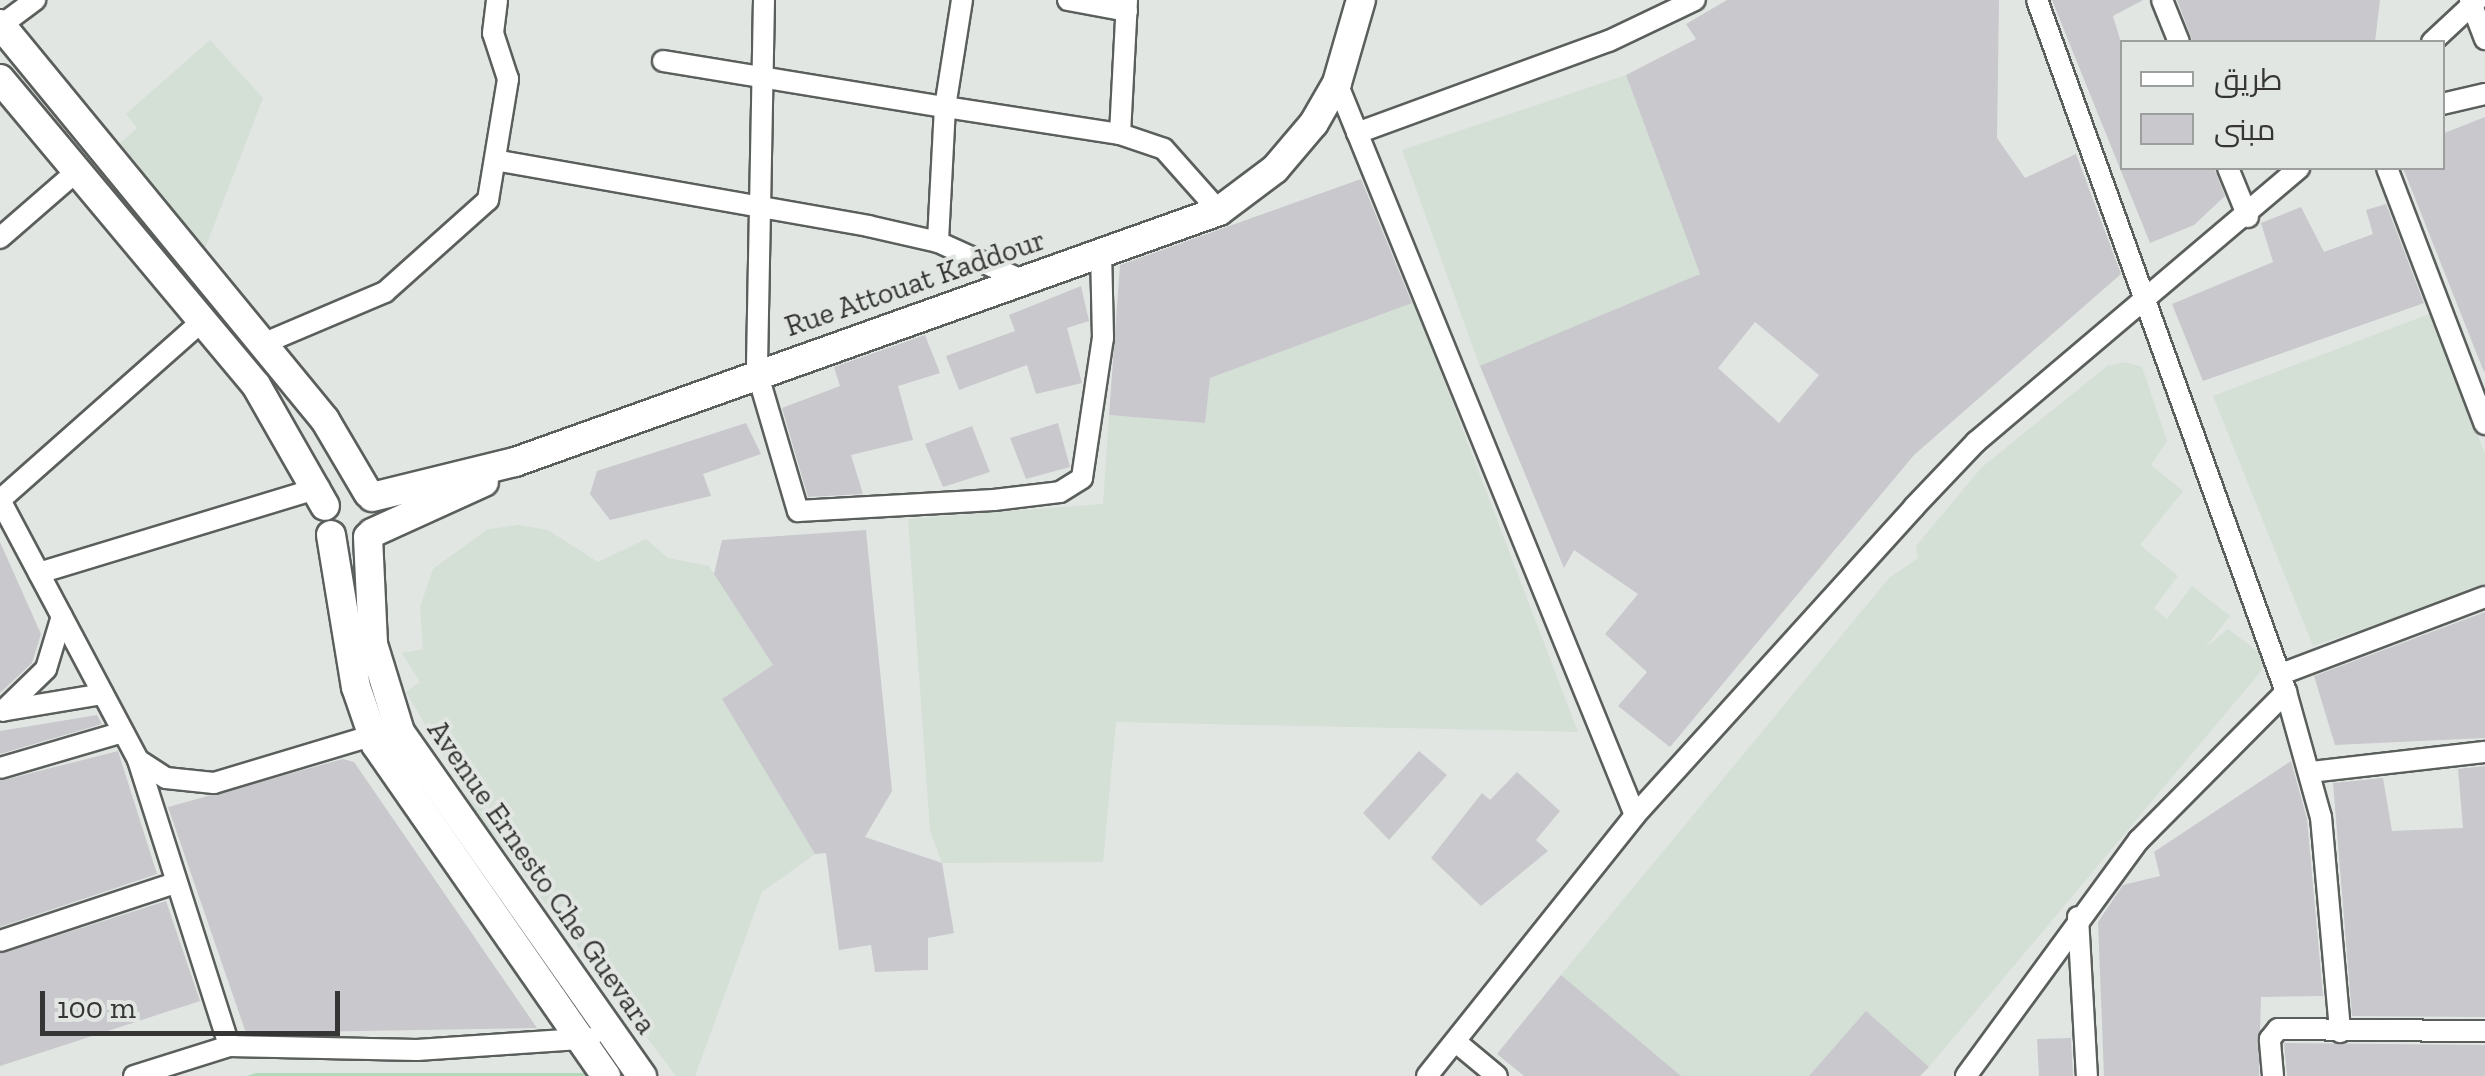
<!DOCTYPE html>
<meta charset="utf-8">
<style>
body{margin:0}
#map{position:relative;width:2485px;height:1076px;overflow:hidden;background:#e2e6e3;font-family:"Zilla Slab",Cairo,serif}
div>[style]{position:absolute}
.built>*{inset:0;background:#d4dfd6}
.green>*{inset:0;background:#b3d9bb}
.building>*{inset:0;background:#c8c8cd}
.roads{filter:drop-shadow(2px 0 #5b5f5c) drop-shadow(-2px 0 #5b5f5c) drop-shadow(0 2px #5b5f5c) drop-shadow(0 -2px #5b5f5c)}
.street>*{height:20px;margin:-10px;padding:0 10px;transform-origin:10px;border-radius:10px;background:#fff}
.secondary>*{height:28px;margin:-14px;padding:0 14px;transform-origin:14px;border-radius:14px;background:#fff}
span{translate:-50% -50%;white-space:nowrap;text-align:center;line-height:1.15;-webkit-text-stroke:8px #e2e6e3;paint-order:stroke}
.street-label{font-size:30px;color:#343534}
.legend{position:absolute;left:2120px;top:40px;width:325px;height:130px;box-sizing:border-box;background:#e2e6e3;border:2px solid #9c9f9d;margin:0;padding:12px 18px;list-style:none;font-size:30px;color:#343534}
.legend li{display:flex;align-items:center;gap:20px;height:50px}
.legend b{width:50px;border:2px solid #9c9f9d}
.scale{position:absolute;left:40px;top:991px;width:300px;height:45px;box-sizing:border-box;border:5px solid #343534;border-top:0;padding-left:12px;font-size:30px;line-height:35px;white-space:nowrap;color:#343534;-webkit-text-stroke:8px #e2e6e3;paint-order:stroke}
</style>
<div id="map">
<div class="built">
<i style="clip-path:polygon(210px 40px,263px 98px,204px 251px,115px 148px,137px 128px,126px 114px)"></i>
<i style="clip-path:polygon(1626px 75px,1700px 274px,1480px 367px,1402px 150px)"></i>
<i style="clip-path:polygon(1414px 302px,1578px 732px,1116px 722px,1103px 862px,942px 863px,930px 831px,908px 519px,1103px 504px,1109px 415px,1204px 423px,1210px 378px)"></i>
<i style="clip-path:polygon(2432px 313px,2485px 454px,2485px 587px,2313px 646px,2213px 396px)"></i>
<i style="clip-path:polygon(2125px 362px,2142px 367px,2167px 441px,2151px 465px,2183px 491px,2140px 545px,2178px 576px,2154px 608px,2167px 619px,2192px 586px,2230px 616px,2205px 648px,2228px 629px,2265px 657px,2262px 670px,1929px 1067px,1866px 1012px,1809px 1076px,1681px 1076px,1561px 975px,1889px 578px,1918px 558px,1916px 546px,1981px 468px,2107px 366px)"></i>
<i style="clip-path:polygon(519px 525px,548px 530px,598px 562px,646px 539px,668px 558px,709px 566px,773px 665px,722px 699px,815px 854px,762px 892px,695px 1076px,676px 1076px,477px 813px,406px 692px,420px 682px,402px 653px,423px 649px,420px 607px,433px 569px,488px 529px)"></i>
</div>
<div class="green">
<i style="clip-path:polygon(584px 1073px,587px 1076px,247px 1076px,256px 1073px)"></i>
</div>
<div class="building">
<i style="clip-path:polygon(evenodd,1727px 0,1999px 0,1997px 138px,2025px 178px,2076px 154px,2121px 274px,1914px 455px,1670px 747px,1618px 706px,1647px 672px,1605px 634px,1638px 594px,1574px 550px,1564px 568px,1480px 366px,1700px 274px,1626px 75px,1696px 39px,1686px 24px,1727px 0,1755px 322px,1819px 375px,1779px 423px,1718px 368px,1755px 322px)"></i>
<i style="clip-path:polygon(2052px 0,2143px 0,2113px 16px,2122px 46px,2122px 168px,2214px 168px,2225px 196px,2194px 225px,2150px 243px)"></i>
<i style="clip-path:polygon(2177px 0,2380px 0,2375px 42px,2193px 42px)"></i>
<i style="clip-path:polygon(2485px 117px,2485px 371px,2484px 372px,2403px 168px,2442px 168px,2442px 134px)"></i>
<i style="clip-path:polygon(1361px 179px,1412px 303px,1210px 378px,1205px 423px,1109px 415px,1120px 265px)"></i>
<i style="clip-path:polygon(2386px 204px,2424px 303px,2203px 381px,2172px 304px,2273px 262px,2261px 223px,2301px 207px,2324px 252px,2373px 234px,2366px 210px)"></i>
<i style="clip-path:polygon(1081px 286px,1089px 321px,1067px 328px,1082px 383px,1036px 394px,1027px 365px,959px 390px,946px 356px,1015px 331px,1009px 315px)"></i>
<i style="clip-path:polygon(925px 335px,940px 373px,898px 386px,913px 440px,851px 455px,863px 494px,808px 497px,782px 408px,840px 386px,834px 367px)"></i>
<i style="clip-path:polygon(746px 423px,761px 454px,703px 474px,711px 496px,610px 520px,590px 494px,597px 471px)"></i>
<i style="clip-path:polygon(1058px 423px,1070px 467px,1026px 479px,1010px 438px)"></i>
<i style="clip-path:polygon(972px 426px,990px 472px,943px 487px,925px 444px)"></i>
<i style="clip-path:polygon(866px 530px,892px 791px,865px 837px,942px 863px,954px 933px,928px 938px,928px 970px,875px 972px,871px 945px,839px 950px,826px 853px,815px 854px,722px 699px,773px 665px,714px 574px,722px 540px)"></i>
<i style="clip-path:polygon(0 542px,41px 634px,32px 663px,0 693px)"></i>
<i style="clip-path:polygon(2485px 612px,2485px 738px,2335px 745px,2314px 676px)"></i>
<i style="clip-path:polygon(97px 715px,102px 724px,0 754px,0 731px)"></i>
<i style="clip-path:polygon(118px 751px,157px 874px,0 927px,0 781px)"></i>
<i style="clip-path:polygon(1419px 751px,1447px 775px,1389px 840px,1363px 813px)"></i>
<i style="clip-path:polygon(343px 759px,354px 762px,537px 1028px,246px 1033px,168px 807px)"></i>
<i style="clip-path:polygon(2291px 761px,2307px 819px,2323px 996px,2261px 997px,2259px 1076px,2104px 1076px,2098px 922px,2123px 885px,2160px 876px,2154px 852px)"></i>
<i style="clip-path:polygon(2485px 766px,2485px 1017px,2352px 1016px,2333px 783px,2383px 778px,2392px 831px,2463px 828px,2458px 769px)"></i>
<i style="clip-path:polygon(1517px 772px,1560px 811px,1536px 840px,1548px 851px,1481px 906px,1431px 858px,1482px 793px,1490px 800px)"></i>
<i style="clip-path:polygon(166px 901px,200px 1001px,0 1066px,0 954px)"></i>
<i style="clip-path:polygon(1561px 975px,1681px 1076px,1524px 1076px,1497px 1054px)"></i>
<i style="clip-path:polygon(1866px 1011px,1929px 1067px,1920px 1076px,1809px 1076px)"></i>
<i style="clip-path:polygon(2071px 1038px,2073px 1076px,2039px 1076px,2037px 1039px)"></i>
<i style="clip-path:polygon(2284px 1043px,2485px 1045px,2485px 1076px,2287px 1076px)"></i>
</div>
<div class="roads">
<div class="street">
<i style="left:764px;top:0;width:372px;rotate:91.1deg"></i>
<i style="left:757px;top:372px;width:145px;rotate:73.6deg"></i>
<i style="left:798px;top:511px;width:196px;rotate:-3.2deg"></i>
<i style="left:994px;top:500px;width:66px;rotate:-6.9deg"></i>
<i style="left:1060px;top:492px;width:26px;rotate:-32deg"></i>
<i style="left:1082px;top:478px;width:142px;rotate:-81.5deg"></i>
<i style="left:1103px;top:338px;width:85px;rotate:-91.3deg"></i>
<i style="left:962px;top:0;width:108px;rotate:99deg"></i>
<i style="left:945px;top:107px;width:177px;rotate:8.8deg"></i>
<i style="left:1120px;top:134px;width:134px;rotate:-87deg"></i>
<i style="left:1068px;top:0;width:60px;rotate:10.6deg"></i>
<i style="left:2162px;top:0;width:45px;rotate:68deg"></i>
<i style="left:2470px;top:0;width:42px;rotate:69deg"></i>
<i style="left:0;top:26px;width:44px;rotate:-36.6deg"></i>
<i style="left:2432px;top:42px;width:62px;rotate:-43deg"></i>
<i style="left:663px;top:61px;width:286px;rotate:9.3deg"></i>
<i style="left:945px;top:107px;width:135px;rotate:93deg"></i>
<i style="left:1337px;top:83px;width:790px;rotate:67.85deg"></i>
<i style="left:2442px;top:104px;width:44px;rotate:-13.1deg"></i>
<i style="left:1357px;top:133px;width:268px;rotate:-20.1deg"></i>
<i style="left:1609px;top:41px;width:95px;rotate:-25.5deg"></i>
<i style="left:1120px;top:134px;width:46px;rotate:18.8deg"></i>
<i style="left:1164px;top:149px;width:83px;rotate:48.4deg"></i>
<i style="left:500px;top:161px;width:374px;rotate:10deg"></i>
<i style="left:868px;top:226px;width:72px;rotate:12.9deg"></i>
<i style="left:938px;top:242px;width:94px;rotate:24.4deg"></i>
<i style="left:2228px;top:168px;width:53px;rotate:67.8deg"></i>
<i style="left:2387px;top:168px;width:274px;rotate:69.1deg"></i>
<i style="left:0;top:238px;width:102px;rotate:-41deg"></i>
<i style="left:260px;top:345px;width:136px;rotate:-23deg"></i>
<i style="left:385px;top:292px;width:138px;rotate:-41.8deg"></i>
<i style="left:488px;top:200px;width:123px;rotate:-80.6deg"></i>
<i style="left:508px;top:79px;width:48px;rotate:-108.1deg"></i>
<i style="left:493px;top:33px;width:33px;rotate:-83deg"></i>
<i style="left:0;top:500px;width:294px;rotate:62deg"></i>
<i style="left:138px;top:760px;width:33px;rotate:33deg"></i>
<i style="left:166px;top:778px;width:48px;rotate:5.9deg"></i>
<i style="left:214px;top:783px;width:164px;rotate:-16.7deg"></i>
<i style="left:0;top:500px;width:270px;rotate:-41.5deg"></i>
<i style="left:39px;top:573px;width:293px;rotate:-16.9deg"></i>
<i style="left:2281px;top:674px;width:218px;rotate:-20.7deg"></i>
<i style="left:2286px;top:692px;width:130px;rotate:74.4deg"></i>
<i style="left:2321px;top:817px;width:216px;rotate:84.9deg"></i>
<i style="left:7px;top:710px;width:97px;rotate:-9.5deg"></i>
<i style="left:3px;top:711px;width:60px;rotate:-44.3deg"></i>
<i style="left:46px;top:669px;width:55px;rotate:-73.2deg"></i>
<i style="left:138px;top:760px;width:300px;rotate:72.3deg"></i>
<i style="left:0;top:768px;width:128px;rotate:-16.3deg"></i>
<i style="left:2311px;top:772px;width:175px;rotate:-6.6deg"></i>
<i style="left:2078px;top:917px;width:159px;rotate:86.8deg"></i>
<i style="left:0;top:941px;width:184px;rotate:-18.3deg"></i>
<i style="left:1456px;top:1042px;width:53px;rotate:39.7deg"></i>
<i style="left:134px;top:1076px;width:100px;rotate:-17.5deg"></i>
<i style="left:229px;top:1046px;width:188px;rotate:1.2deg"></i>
<i style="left:417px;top:1050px;width:174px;rotate:-3.9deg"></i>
<i style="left:1427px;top:1076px;width:334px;rotate:-51.4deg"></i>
<i style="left:1635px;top:815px;width:416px;rotate:-47.8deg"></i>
<i style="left:1914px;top:507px;width:90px;rotate:-46.4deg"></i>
<i style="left:1976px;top:442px;width:424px;rotate:-40.3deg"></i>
<i style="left:1966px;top:1076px;width:293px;rotate:-53.8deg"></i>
<i style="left:2139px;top:840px;width:209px;rotate:-45.2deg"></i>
<i style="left:2286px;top:692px;width:735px;rotate:-109.79deg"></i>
<i style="left:2273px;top:1076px;width:37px;rotate:-95deg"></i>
<i style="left:2270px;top:1039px;width:13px;rotate:-51deg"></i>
<i style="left:2278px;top:1029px;width:207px;rotate:0.6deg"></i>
</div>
<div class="secondary">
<i style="left:0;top:24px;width:512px;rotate:50.62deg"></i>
<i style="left:325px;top:420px;width:85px;rotate:59.5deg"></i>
<i style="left:0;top:79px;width:399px;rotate:50.1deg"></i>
<i style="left:256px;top:385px;width:139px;rotate:60.3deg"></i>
<i style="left:372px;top:497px;width:147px;rotate:-13.8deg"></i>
<i style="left:515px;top:462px;width:747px;rotate:-19.62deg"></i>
<i style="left:1219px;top:211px;width:70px;rotate:-36.9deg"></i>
<i style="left:1275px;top:169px;width:60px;rotate:-49.7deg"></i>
<i style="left:1314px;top:123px;width:46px;rotate:-60.1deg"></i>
<i style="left:1337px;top:83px;width:86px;rotate:-73.9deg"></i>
<i style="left:372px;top:533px;width:123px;rotate:-24.5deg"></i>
<i style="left:331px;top:535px;width:154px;rotate:80.7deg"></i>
<i style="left:356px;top:687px;width:61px;rotate:71deg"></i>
<i style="left:376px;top:745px;width:403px;rotate:55.2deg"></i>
<i style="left:368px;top:537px;width:107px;rotate:87.3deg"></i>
<i style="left:373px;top:644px;width:92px;rotate:72.9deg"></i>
<i style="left:400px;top:732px;width:421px;rotate:54.9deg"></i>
</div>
</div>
<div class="street-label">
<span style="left:915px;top:283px;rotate:-19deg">Rue Attouat Kaddour</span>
<span style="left:542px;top:877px;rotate:55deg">Avenue Ernesto Che Guevara</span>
</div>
<ul class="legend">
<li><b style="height:12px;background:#fff"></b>طريق</li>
<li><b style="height:28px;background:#c8c8cd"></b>مبنى</li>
</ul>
<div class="scale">100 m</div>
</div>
